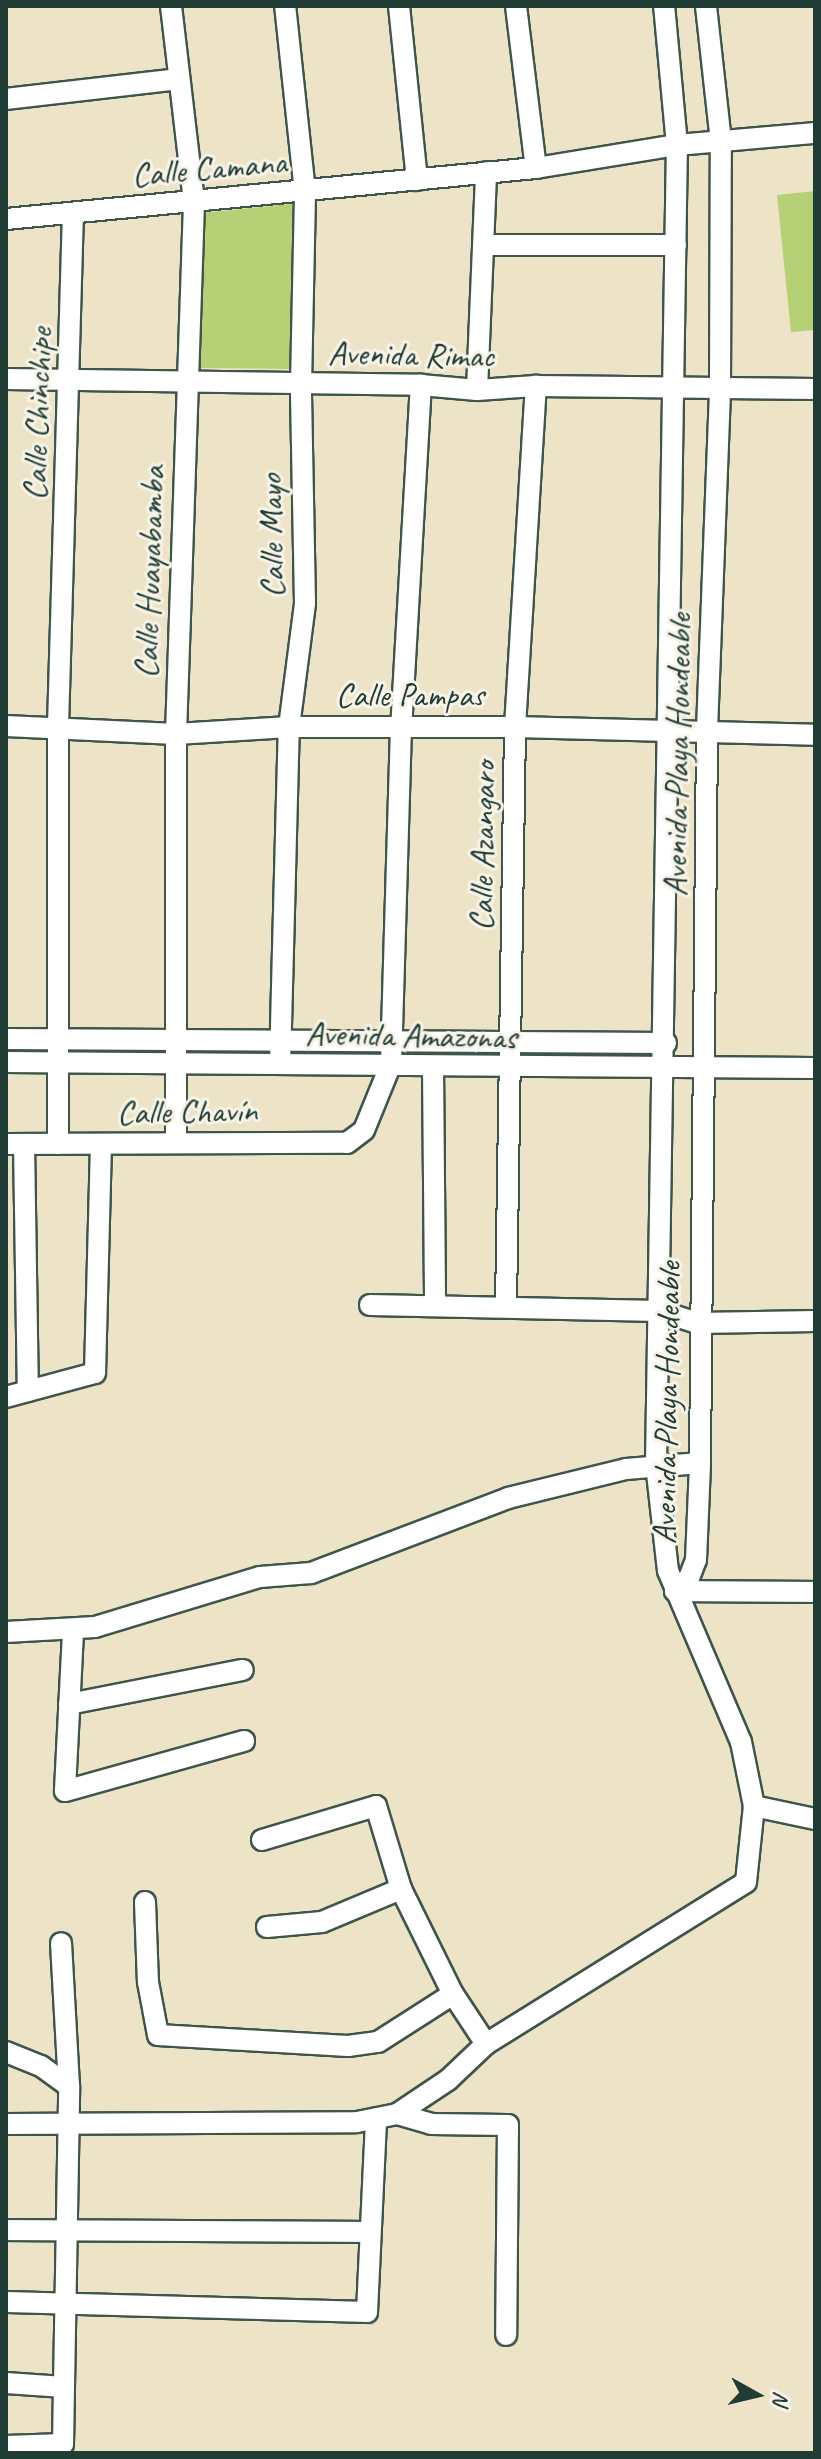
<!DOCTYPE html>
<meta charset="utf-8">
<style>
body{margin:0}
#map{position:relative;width:821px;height:2459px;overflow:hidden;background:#ede4c7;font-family:Caveat,sans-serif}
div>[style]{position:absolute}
.green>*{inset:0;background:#b6d075}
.roads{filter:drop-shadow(2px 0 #3e564a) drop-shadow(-2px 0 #3e564a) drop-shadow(0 2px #3e564a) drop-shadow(0 -2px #3e564a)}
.minor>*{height:20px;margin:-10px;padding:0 10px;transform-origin:10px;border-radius:10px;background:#fff}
span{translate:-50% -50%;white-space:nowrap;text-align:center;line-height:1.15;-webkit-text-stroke:6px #f7f3e8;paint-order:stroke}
.street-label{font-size:34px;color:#1f3d34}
.frame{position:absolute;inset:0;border:8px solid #1f3d34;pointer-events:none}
.north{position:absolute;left:717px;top:2355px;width:80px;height:80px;-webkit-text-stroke:6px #f7f3e8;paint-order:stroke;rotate:98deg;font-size:22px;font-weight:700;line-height:32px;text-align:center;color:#1f3d34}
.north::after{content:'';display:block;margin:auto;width:28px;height:36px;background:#1f3d34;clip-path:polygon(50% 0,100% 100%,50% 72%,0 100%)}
</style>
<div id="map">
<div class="green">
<i style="clip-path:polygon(815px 191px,815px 330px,791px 332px,777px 195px)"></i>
<i style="clip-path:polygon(300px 203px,293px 369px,199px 368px,201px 213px)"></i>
</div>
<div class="roads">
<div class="minor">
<i style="left:171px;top:6px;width:198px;rotate:83.3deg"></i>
<i style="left:194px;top:203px;width:531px;rotate:91.94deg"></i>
<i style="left:176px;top:734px;width:407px;rotate:90deg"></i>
<i style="left:399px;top:6px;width:175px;rotate:84.1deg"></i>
<i style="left:516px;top:6px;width:163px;rotate:83deg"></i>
<i style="left:6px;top:99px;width:173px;rotate:-6.6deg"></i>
<i style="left:6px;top:219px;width:532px;rotate:-5.5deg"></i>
<i style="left:536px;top:168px;width:143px;rotate:-9.3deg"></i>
<i style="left:677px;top:145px;width:139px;rotate:-5deg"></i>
<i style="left:484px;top:245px;width:192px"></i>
<i style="left:6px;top:379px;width:415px;rotate:0.8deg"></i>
<i style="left:421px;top:385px;width:56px;rotate:5.1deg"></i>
<i style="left:477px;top:390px;width:59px;rotate:-3.9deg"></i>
<i style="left:536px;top:386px;width:279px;rotate:0.6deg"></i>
<i style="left:477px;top:390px;width:218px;rotate:-87.6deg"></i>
<i style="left:6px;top:726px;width:170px;rotate:2.7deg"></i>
<i style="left:176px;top:734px;width:113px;rotate:-3.5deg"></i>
<i style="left:289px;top:727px;width:226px"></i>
<i style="left:515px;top:727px;width:300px;rotate:1.5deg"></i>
<i style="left:6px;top:1039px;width:660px;rotate:0.35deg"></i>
<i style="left:6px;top:1062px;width:809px;rotate:0.42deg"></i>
<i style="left:280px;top:1064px;width:337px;rotate:-88.5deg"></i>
<i style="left:289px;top:727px;width:125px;rotate:-82.6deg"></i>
<i style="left:305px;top:603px;width:218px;rotate:-91.1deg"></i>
<i style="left:301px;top:385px;width:193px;rotate:-88.8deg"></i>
<i style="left:305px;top:192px;width:187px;rotate:-96.1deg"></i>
<i style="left:433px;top:1066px;width:237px;rotate:89.5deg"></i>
<i style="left:6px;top:1144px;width:341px;rotate:-0.2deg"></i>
<i style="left:347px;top:1143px;width:21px;rotate:-37deg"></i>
<i style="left:364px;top:1130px;width:71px;rotate:-67.8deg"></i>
<i style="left:391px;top:1064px;width:334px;rotate:-88.3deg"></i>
<i style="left:401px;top:730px;width:346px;rotate:-86.7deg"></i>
<i style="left:24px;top:1144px;width:247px;rotate:89.1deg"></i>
<i style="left:58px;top:1144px;width:418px;rotate:-90deg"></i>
<i style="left:58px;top:726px;width:513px;rotate:-88.33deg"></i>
<i style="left:370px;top:1305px;width:290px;rotate:1.2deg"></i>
<i style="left:660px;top:1311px;width:40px;rotate:18deg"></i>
<i style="left:698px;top:1323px;width:117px;rotate:-1deg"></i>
<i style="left:506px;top:1307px;width:580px;rotate:-89.11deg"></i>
<i style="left:515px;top:727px;width:342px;rotate:-86.5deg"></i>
<i style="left:6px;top:1397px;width:92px;rotate:-15.1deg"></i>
<i style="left:95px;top:1373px;width:229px;rotate:-88.5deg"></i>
<i style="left:675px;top:1591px;width:19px;rotate:-43deg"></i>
<i style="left:689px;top:1578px;width:19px;rotate:-69deg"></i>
<i style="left:696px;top:1560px;width:97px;rotate:-87.6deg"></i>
<i style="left:700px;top:1463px;width:733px;rotate:-89.45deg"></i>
<i style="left:707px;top:730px;width:343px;rotate:-87.8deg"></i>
<i style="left:720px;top:387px;width:245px;rotate:-89.8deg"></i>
<i style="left:721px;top:142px;width:137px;rotate:-96.3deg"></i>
<i style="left:675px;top:1591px;width:140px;rotate:0.4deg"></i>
<i style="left:6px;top:1632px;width:89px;rotate:-3.2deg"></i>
<i style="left:95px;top:1627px;width:172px;rotate:-16.9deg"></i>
<i style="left:260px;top:1577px;width:51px;rotate:-4.5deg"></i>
<i style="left:311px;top:1573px;width:211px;rotate:-20.8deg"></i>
<i style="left:508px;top:1498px;width:122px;rotate:-13.8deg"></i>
<i style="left:626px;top:1469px;width:74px;rotate:-4.6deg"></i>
<i style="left:73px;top:1632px;width:159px;rotate:92.9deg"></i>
<i style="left:65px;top:1791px;width:186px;rotate:-15.6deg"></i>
<i style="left:69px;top:1704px;width:177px;rotate:-11.1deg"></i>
<i style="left:754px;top:1806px;width:62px;rotate:12deg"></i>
<i style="left:262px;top:1840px;width:119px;rotate:-16.6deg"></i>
<i style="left:376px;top:1806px;width:87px;rotate:73.2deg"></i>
<i style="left:401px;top:1889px;width:117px;rotate:63.7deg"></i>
<i style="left:453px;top:1994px;width:60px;rotate:56.6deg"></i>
<i style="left:145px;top:1902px;width:80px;rotate:87.9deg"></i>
<i style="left:148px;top:1982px;width:54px;rotate:79.3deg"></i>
<i style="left:158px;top:2035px;width:190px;rotate:3.3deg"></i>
<i style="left:348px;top:2046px;width:30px;rotate:-8deg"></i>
<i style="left:378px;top:2042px;width:89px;rotate:-32.6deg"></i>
<i style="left:267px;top:1927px;width:55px;rotate:-5.2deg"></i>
<i style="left:322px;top:1922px;width:86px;rotate:-22.7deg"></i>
<i style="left:6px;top:2052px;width:38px;rotate:22deg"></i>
<i style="left:41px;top:2066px;width:34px;rotate:36deg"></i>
<i style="left:397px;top:2114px;width:35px;rotate:16deg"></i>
<i style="left:431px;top:2124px;width:77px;rotate:0.7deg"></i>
<i style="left:508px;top:2125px;width:210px;rotate:90.5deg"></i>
<i style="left:6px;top:2124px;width:351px;rotate:-0.3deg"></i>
<i style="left:357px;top:2122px;width:41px;rotate:-11.3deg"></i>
<i style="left:397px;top:2114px;width:61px;rotate:-33.7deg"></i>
<i style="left:448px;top:2080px;width:52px;rotate:-43.5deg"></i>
<i style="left:486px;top:2044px;width:306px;rotate:-31.9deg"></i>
<i style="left:746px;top:1882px;width:76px;rotate:-84deg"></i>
<i style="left:754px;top:1806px;width:65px;rotate:-101.5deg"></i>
<i style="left:741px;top:1742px;width:186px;rotate:-113.1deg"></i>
<i style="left:668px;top:1571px;width:108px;rotate:-96.4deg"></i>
<i style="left:656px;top:1464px;width:1319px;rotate:-89.09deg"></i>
<i style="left:677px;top:145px;width:140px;rotate:-95.3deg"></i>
<i style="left:6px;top:2230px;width:363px;rotate:0.3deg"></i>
<i style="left:6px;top:2302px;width:361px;rotate:1.6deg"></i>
<i style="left:367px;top:2312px;width:194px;rotate:-87.3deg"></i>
<i style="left:6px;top:2383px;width:58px;rotate:3.9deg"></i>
<i style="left:6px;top:2446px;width:57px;rotate:-2deg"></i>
<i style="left:63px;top:2444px;width:358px;rotate:-89deg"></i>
<i style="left:69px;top:2086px;width:143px;rotate:-93.2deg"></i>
</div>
</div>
<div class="street-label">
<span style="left:209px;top:168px;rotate:-5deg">Calle Camana</span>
<span style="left:411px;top:354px;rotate:1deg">Avenida Rimac</span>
<span style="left:37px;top:414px;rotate:-88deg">Calle Chinchipe</span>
<span style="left:271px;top:536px;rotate:-91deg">Calle Mayo</span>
<span style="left:149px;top:572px;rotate:-88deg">Calle Huayabamba</span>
<span style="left:410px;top:695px">Calle Pampas</span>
<span style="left:677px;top:755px;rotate:-89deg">Avenida Playa Hondeable</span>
<span style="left:482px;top:846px;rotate:-89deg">Calle Azangaro</span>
<span style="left:411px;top:1035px;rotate:1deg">Avenida Amazonas</span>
<span style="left:187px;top:1111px;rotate:-1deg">Calle Chavín</span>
<span style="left:666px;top:1403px;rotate:-89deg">Avenida Playa Hondeable</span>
</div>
<div class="frame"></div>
<div class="north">N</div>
</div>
